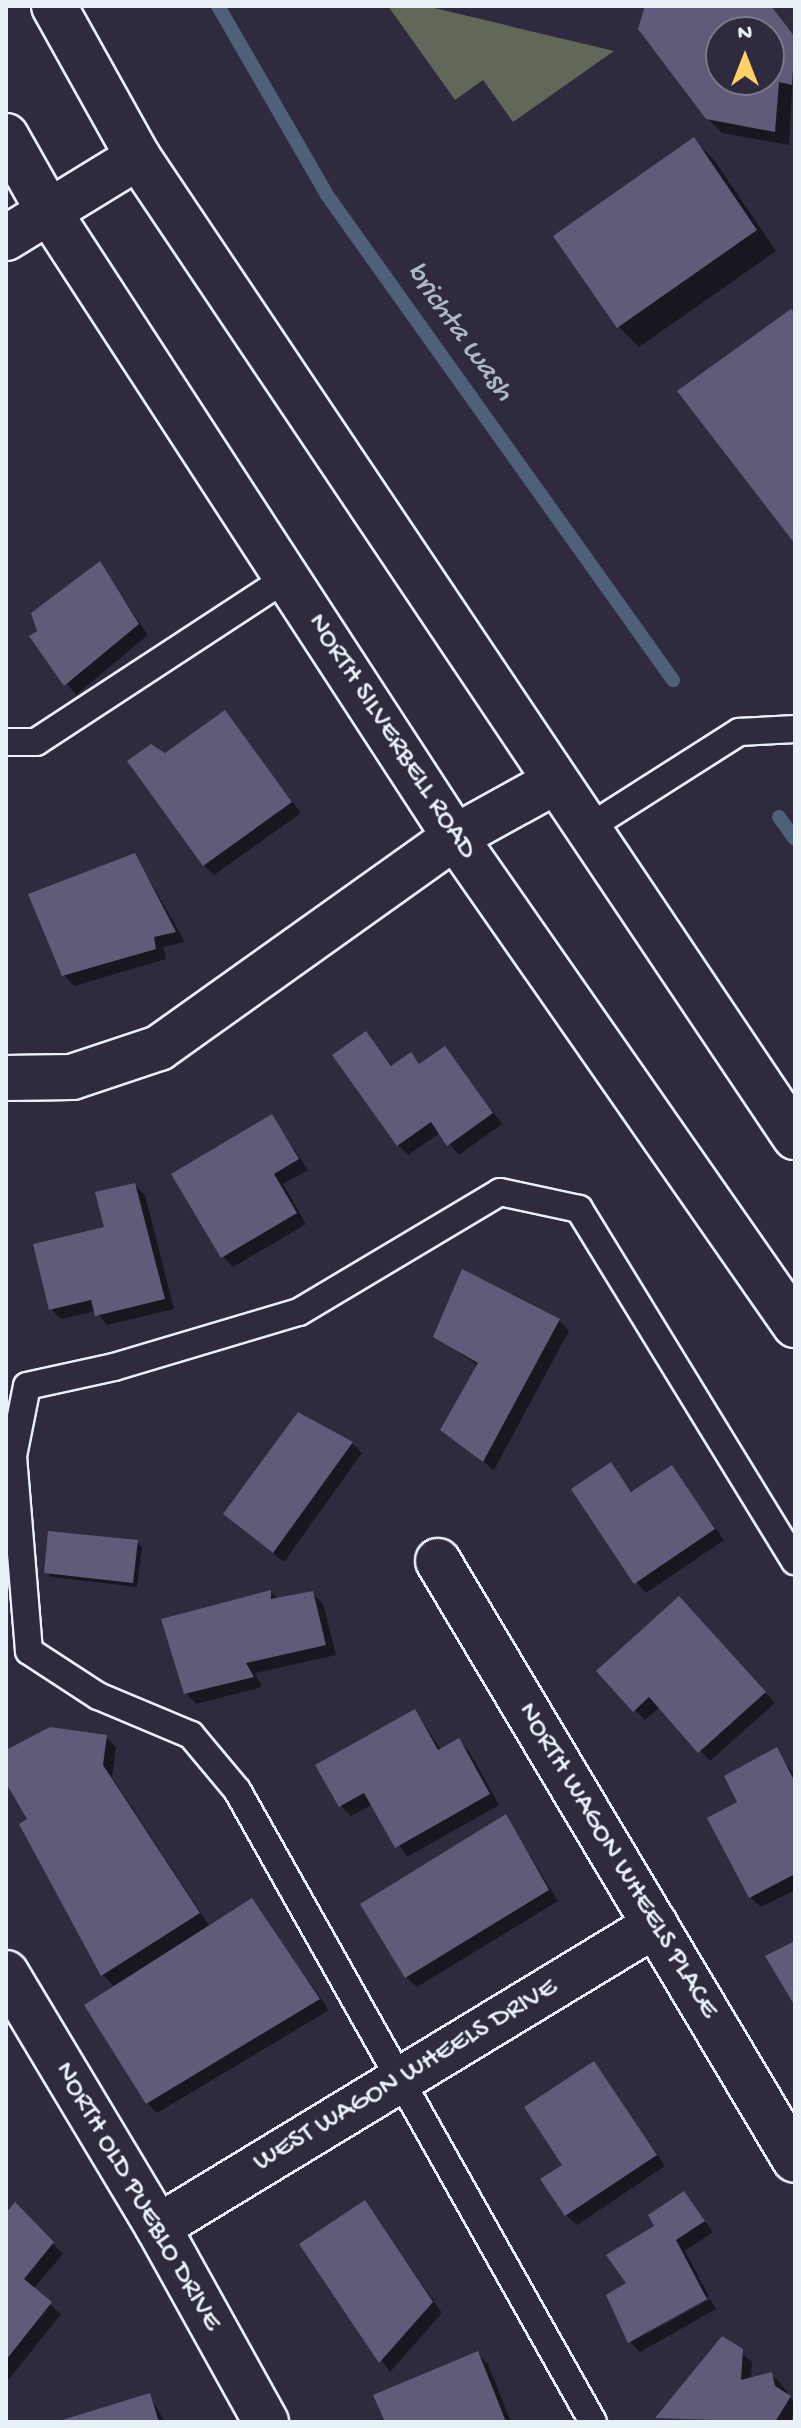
<!DOCTYPE html>
<style>
body{margin:0}
#map{position:relative;width:801px;height:2428px;overflow:hidden;background:#2f2a3d;font-family:"Gochi Hand",sans-serif}
div>[style]{position:absolute}
.green>*{inset:0;background:#616759}
.shadow>*{inset:0;background:#0007}
.stream>*{height:14px;margin:-7px;padding:0 7px;transform-origin:7px;border-radius:7px;background:#4f607a}
.building>*{inset:0;background:#615a78}
.roads{filter:drop-shadow(2px 0 #e8f1f8) drop-shadow(-2px 0 #e8f1f8) drop-shadow(0 2px #e8f1f8) drop-shadow(0 -2px #e8f1f8)}
.lane>*{height:26px;margin:-13px;padding:0 13px;transform-origin:13px;border-radius:13px;background:#2f2a3d}
.street>*{height:44px;margin:-22px;padding:0 22px;transform-origin:22px;border-radius:22px;background:#2f2a3d}
.secondary>*{height:44px;margin:-22px;padding:0 22px;transform-origin:22px;border-radius:22px;background:#2f2a3d}
span{translate:-50% -50%;white-space:nowrap;text-align:center;line-height:1.15;-webkit-text-stroke:7px #2f2a3d;paint-order:stroke}
.street-label{font-size:28px;color:#e8f1f8}
.water-label{font-size:30px;color:#abb7c6;font-style:italic}
.frame{position:absolute;inset:0;border:8px solid #e8f1f8;pointer-events:none}
.north{position:absolute;left:705px;top:16px;width:80px;height:80px;box-sizing:border-box;background:#2f2a3d;border:2px solid #797a88;border-radius:50%;rotate:0deg;font-size:22px;font-weight:700;line-height:32px;text-align:center;color:#e8f1f8}
.north::after{content:'';display:block;margin:auto;width:28px;height:36px;background:#ffd166;clip-path:polygon(50% 0,100% 100%,50% 72%,0 100%)}
</style>
<div id="map">
<div class="green">
<i style="clip-path:polygon(388px 6px,426px 6px,614px 51px,513px 122px,483px 80px,455px 100px)"></i>
</div>
<div class="shadow">
<i style="clip-path:polygon(evenodd,648px 6px,768px 6px,795px 36px,789px 145px,722px 133px,707px 118px,648px 6px,721px 32px,769px 32px,769px 80px,721px 80px,721px 32px)"></i>
<i style="clip-path:polygon(694px 140px,714px 160px,776px 251px,639px 347px,618px 326px)"></i>
<i style="clip-path:polygon(100px 564px,148px 635px,76px 695px,32px 637px)"></i>
<i style="clip-path:polygon(225px 713px,301px 813px,214px 875px,204px 865px,165px 756px)"></i>
<i style="clip-path:polygon(135px 855px,185px 942px,163px 947px,166px 959px,74px 986px,64px 975px)"></i>
<i style="clip-path:polygon(366px 1033px,393px 1067px,411px 1054px,421px 1065px,445px 1048px,502px 1124px,459px 1155px,440px 1133px,408px 1155px,398px 1145px)"></i>
<i style="clip-path:polygon(272px 1117px,308px 1170px,283px 1184px,306px 1224px,233px 1267px,222px 1256px)"></i>
<i style="clip-path:polygon(135px 1185px,145px 1195px,174px 1309px,107px 1325px,96px 1311px,61px 1319px,51px 1309px)"></i>
<i style="clip-path:polygon(559px 1320px,569px 1331px,494px 1470px,442px 1429px,479px 1366px,436px 1337px)"></i>
<i style="clip-path:polygon(352px 1443px,362px 1453px,284px 1562px,236px 1524px)"></i>
<i style="clip-path:polygon(611px 1465px,633px 1493px,671px 1467px,724px 1540px,646px 1593px,636px 1582px)"></i>
<i style="clip-path:polygon(137px 1542px,142px 1547px,137px 1587px,51px 1577px,46px 1572px)"></i>
<i style="clip-path:polygon(271px 1592px,279px 1600px,312px 1593px,323px 1604px,336px 1655px,255px 1673px,262px 1687px,196px 1704px,186px 1693px)"></i>
<i style="clip-path:polygon(689px 1608px,775px 1703px,710px 1761px,660px 1707px,645px 1720px,635px 1710px)"></i>
<i style="clip-path:polygon(415px 1711px,441px 1750px,458px 1741px,469px 1751px,499px 1805px,407px 1857px,373px 1804px,351px 1816px,341px 1806px)"></i>
<i style="clip-path:polygon(106px 1737px,116px 1747px,112px 1777px,210px 1927px,252px 1901px,329px 2010px,157px 2113px,147px 2103px,115px 1987px,103px 1975px,21px 1825px,30px 1820px,6px 1779px,6px 1752px)"></i>
<i style="clip-path:polygon(776px 1750px,795px 1776px,795px 1890px,761px 1907px,750px 1897px,740px 1803px)"></i>
<i style="clip-path:polygon(506px 1817px,558px 1901px,417px 1987px,406px 1977px)"></i>
<i style="clip-path:polygon(594px 2064px,665px 2166px,577px 2225px,566px 2215px)"></i>
<i style="clip-path:polygon(684px 2193px,713px 2232px,685px 2251px,709px 2296px,631px 2343px,629px 2284px,657px 2227px)"></i>
<i style="clip-path:polygon(365px 2202px,442px 2313px,390px 2372px,301px 2244px)"></i>
<i style="clip-path:polygon(15px 2205px,63px 2254px,33px 2289px,61px 2314px,6px 2383px,6px 2216px)"></i>
<i style="clip-path:polygon(710px 2299px,716px 2309px,640px 2352px,631px 2343px)"></i>
<i style="clip-path:polygon(723px 2338px,752px 2362px,751px 2380px,772px 2375px,782px 2385px,795px 2403px,791px 2422px,657px 2418px)"></i>
<i style="clip-path:polygon(478px 2354px,488px 2364px,511px 2422px,387px 2422px)"></i>
<i style="clip-path:polygon(149px 2395px,165px 2422px,63px 2422px)"></i>
</div>
<div class="stream">
<i style="left:218px;top:6px;width:218px;rotate:60deg"></i>
<i style="left:327px;top:195px;width:596px;rotate:54.5deg"></i>
<i style="left:779px;top:817px;width:27px;rotate:54deg"></i>
</div>
<div class="building">
<i style="clip-path:polygon(evenodd,645px 6px,771px 6px,795px 37px,792px 85px,779px 82px,775px 132px,706px 119px,638px 29px,645px 6px,721px 32px,769px 32px,769px 80px,721px 80px,721px 32px)"></i>
<i style="clip-path:polygon(694px 137px,757px 230px,617px 328px,553px 236px)"></i>
<i style="clip-path:polygon(791px 309px,795px 314px,795px 544px,677px 391px)"></i>
<i style="clip-path:polygon(100px 561px,139px 624px,64px 686px,29px 636px,37px 631px,31px 613px)"></i>
<i style="clip-path:polygon(225px 710px,292px 802px,203px 866px,127px 761px,151px 744px,165px 753px)"></i>
<i style="clip-path:polygon(135px 853px,176px 932px,154px 937px,156px 949px,62px 976px,28px 894px)"></i>
<i style="clip-path:polygon(366px 1031px,391px 1066px,411px 1052px,419px 1064px,445px 1046px,493px 1113px,447px 1146px,431px 1122px,397px 1146px,332px 1055px)"></i>
<i style="clip-path:polygon(272px 1114px,299px 1159px,274px 1174px,297px 1213px,221px 1258px,171px 1174px)"></i>
<i style="clip-path:polygon(135px 1183px,165px 1299px,95px 1316px,91px 1300px,49px 1310px,33px 1244px,104px 1227px,95px 1192px)"></i>
<i style="clip-path:polygon(462px 1269px,560px 1319px,483px 1462px,440px 1430px,478px 1363px,433px 1337px)"></i>
<i style="clip-path:polygon(298px 1412px,353px 1442px,273px 1553px,223px 1514px)"></i>
<i style="clip-path:polygon(611px 1462px,631px 1492px,672px 1465px,715px 1529px,634px 1584px,571px 1489px)"></i>
<i style="clip-path:polygon(48px 1531px,138px 1540px,133px 1583px,44px 1573px)"></i>
<i style="clip-path:polygon(271px 1590px,271px 1599px,313px 1591px,326px 1645px,246px 1663px,254px 1677px,184px 1694px,161px 1619px)"></i>
<i style="clip-path:polygon(679px 1596px,766px 1692px,698px 1753px,649px 1697px,633px 1712px,596px 1671px)"></i>
<i style="clip-path:polygon(415px 1709px,438px 1750px,459px 1738px,490px 1794px,395px 1848px,364px 1793px,339px 1807px,315px 1765px)"></i>
<i style="clip-path:polygon(50px 1727px,107px 1735px,103px 1765px,200px 1913px,101px 1976px,19px 1824px,27px 1819px,6px 1783px,6px 1750px)"></i>
<i style="clip-path:polygon(777px 1747px,795px 1782px,795px 1874px,749px 1898px,707px 1818px,737px 1802px,724px 1776px)"></i>
<i style="clip-path:polygon(506px 1814px,549px 1890px,405px 1978px,360px 1904px)"></i>
<i style="clip-path:polygon(252px 1898px,320px 1999px,146px 2104px,84px 2005px)"></i>
<i style="clip-path:polygon(795px 1941px,795px 2006px,765px 1956px)"></i>
<i style="clip-path:polygon(594px 2061px,657px 2155px,565px 2216px,540px 2179px,562px 2165px,524px 2107px)"></i>
<i style="clip-path:polygon(684px 2191px,705px 2221px,676px 2240px,707px 2299px,628px 2343px,606px 2295px,626px 2283px,606px 2255px,654px 2226px,648px 2215px)"></i>
<i style="clip-path:polygon(365px 2200px,433px 2302px,379px 2363px,299px 2244px)"></i>
<i style="clip-path:polygon(15px 2202px,54px 2242px,24px 2279px,52px 2302px,6px 2360px,6px 2213px)"></i>
<i style="clip-path:polygon(722px 2336px,743px 2349px,741px 2380px,772px 2372px,775px 2386px,791px 2396px,775px 2422px,655px 2418px)"></i>
<i style="clip-path:polygon(478px 2351px,506px 2422px,385px 2422px,373px 2395px)"></i>
<i style="clip-path:polygon(150px 2393px,159px 2422px,59px 2422px,59px 2421px)"></i>
</div>
<div class="roads">
<div class="lane">
<i style="left:6px;top:742px;width:30px"></i>
<i style="left:36px;top:742px;width:300px;rotate:-33.2deg"></i>
<i style="left:585px;top:830px;width:183px;rotate:-32.5deg"></i>
<i style="left:739px;top:732px;width:56px;rotate:-3.1deg"></i>
<i style="left:593px;top:2422px;width:725px;rotate:-119.39deg"></i>
<i style="left:237px;top:1790px;width:72px;rotate:-129.9deg"></i>
<i style="left:191px;top:1735px;width:101px;rotate:-157.2deg"></i>
<i style="left:98px;top:1696px;width:82px;rotate:-146.9deg"></i>
<i style="left:29px;top:1651px;width:196px;rotate:-94.7deg"></i>
<i style="left:13px;top:1456px;width:71px;rotate:-78.7deg"></i>
<i style="left:27px;top:1386px;width:89px;rotate:-12.3deg"></i>
<i style="left:114px;top:1367px;width:193px;rotate:-16.6deg"></i>
<i style="left:299px;top:1312px;width:234px;rotate:-30.8deg"></i>
<i style="left:500px;top:1192px;width:81px;rotate:12.1deg"></i>
<i style="left:579px;top:1209px;width:413px;rotate:58.5deg"></i>
</div>
<div class="street">
<i style="left:6px;top:238px;width:155px;rotate:-31.5deg"></i>
<i style="left:6px;top:1078px;width:66px;rotate:-0.9deg"></i>
<i style="left:72px;top:1077px;width:92px;rotate:-18.4deg"></i>
<i style="left:159px;top:1048px;width:364px;rotate:-35.5deg"></i>
<i style="left:455px;top:837px;width:112px;rotate:-28.9deg"></i>
<i style="left:438px;top:1561px;width:697px;rotate:59.21deg"></i>
<i style="left:6px;top:1973px;width:296px;rotate:59.1deg"></i>
<i style="left:158px;top:2227px;width:223px;rotate:61deg"></i>
<i style="left:158px;top:2227px;width:582px;rotate:-31.28deg"></i>
</div>
<div class="secondary">
<i style="left:54px;top:6px;width:173px;rotate:60.9deg"></i>
<i style="left:138px;top:157px;width:1180px;rotate:56.16deg"></i>
<i style="left:6px;top:136px;width:87px;rotate:60.5deg"></i>
<i style="left:49px;top:212px;width:745px;rotate:56.99deg"></i>
<i style="left:455px;top:837px;width:595px;rotate:55.13deg"></i>
</div>
</div>
<div class="street-label">
<span style="left:391px;top:737px;rotate:57deg">NORTH SILVERBELL ROAD</span>
<span style="left:617px;top:1861px;rotate:59deg">NORTH WAGON WHEELS PLACE</span>
<span style="left:406px;top:2076px;rotate:-31deg">WEST WAGON WHEELS DRIVE</span>
<span style="left:137px;top:2197px;rotate:60deg">NORTH OLD PUEBLO DRIVE</span>
</div>
<div class="water-label">
<span style="left:458px;top:333px;rotate:54deg">brichta wash</span>
</div>
<div class="frame"></div>
<div class="north">N</div>
</div>
